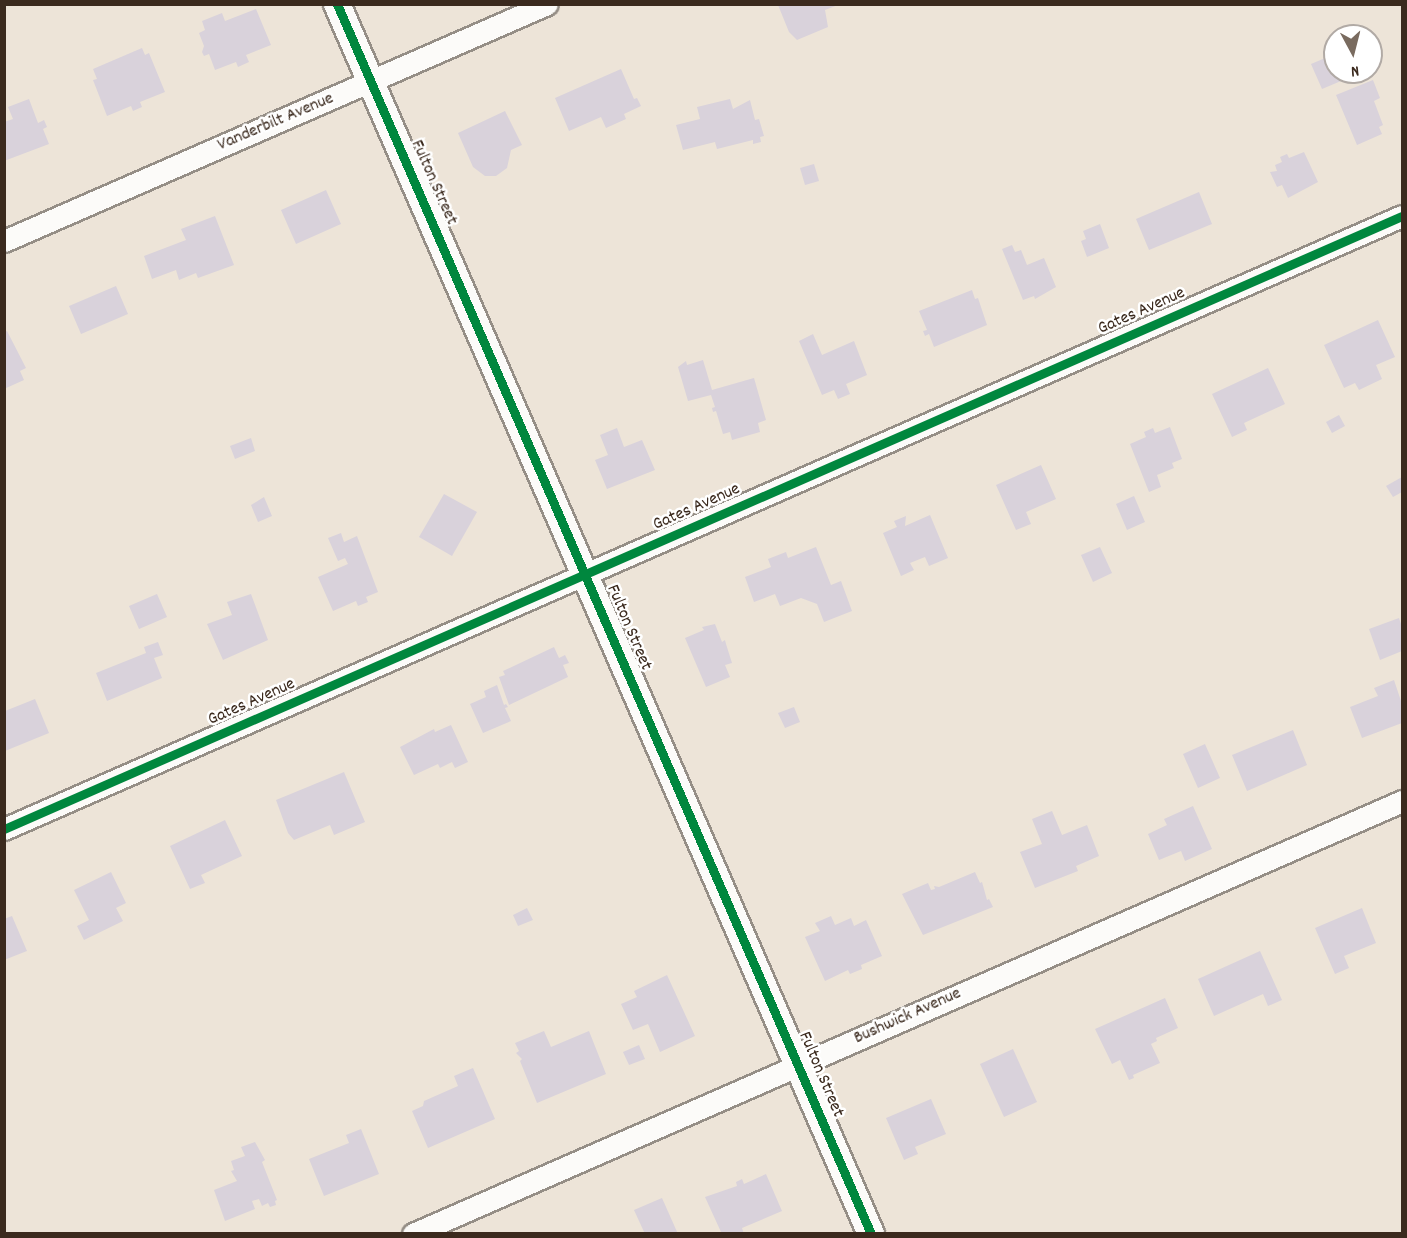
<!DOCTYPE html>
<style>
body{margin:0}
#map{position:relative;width:1407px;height:1238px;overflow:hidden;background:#ede4d8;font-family:Dekko,sans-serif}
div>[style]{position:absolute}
.building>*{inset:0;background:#d9d2db}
.roads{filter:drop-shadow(2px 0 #958e86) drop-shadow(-2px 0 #958e86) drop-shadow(0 2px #958e86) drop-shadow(0 -2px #958e86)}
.minor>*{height:21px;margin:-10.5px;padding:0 10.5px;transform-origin:10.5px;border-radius:10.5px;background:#fcfbf9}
.tertiary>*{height:26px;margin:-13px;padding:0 13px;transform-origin:13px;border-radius:13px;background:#fcfbf9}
.cycleway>*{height:9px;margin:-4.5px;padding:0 4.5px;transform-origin:4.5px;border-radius:4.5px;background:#00873e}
span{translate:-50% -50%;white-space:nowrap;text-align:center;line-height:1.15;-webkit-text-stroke:5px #fff;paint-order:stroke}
.street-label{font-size:18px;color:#3b2a1e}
.frame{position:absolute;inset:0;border:6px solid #3b2a1e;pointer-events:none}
.north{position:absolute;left:1323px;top:24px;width:60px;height:60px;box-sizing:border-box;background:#fff;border:2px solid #b1aaa5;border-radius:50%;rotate:173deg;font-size:16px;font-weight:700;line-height:24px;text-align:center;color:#3b2a1e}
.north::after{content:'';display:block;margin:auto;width:21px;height:27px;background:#796b5f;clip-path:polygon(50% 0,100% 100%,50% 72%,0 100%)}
</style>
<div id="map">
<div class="building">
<i style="clip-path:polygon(778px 5px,838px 5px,825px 10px,828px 27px,797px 40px,789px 32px)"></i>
<i style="clip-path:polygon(256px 9px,271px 45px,246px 55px,249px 62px,238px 67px,236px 62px,215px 70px,209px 54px,204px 56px,202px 52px,204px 46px,199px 33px,205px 30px,202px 21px,222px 13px,225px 21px)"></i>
<i style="clip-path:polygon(142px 48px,145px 55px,149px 53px,165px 92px,140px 102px,142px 107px,133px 111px,131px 106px,107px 116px,93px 80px,97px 79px,93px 69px)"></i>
<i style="clip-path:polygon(1330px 56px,1341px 81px,1322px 89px,1311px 64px)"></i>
<i style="clip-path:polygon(621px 69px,634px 99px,637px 98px,641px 106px,624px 114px,626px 119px,606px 128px,601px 117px,569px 131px,555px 98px)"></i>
<i style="clip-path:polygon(1373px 80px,1380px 98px,1374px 101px,1383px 125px,1379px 127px,1382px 134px,1357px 145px,1336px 95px)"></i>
<i style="clip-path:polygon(29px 99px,38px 123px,44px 120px,47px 127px,43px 129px,49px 144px,4px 161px,4px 122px,13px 119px,8px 107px)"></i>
<i style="clip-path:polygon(730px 99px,733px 109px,750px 100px,755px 120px,759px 119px,764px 136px,760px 137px,761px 142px,753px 144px,753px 140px,717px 149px,715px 142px,683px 150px,676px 125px,700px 119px,697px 107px)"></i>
<i style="clip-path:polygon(505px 111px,522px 145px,511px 150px,507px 168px,496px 176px,485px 176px,473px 167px,458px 133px)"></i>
<i style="clip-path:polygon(1304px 152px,1318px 182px,1288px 198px,1282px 185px,1277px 187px,1270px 172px,1277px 171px,1275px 165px,1282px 162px,1280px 157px,1287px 154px,1289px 158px)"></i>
<i style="clip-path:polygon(814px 164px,819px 181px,805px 185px,800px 168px)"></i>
<i style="clip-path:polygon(326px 190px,341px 224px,296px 244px,281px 210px)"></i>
<i style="clip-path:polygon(1199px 192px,1212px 224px,1149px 250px,1136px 219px)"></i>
<i style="clip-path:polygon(215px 216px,234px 265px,198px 278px,196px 273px,179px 280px,176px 270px,152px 279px,144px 256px,186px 240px,181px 229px)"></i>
<i style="clip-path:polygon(1100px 224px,1109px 248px,1087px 257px,1081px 241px,1086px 239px,1083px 231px)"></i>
<i style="clip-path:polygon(1012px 245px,1015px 252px,1021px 250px,1027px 265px,1044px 258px,1056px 287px,1035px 299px,1034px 296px,1023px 300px,1002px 249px)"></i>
<i style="clip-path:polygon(116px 286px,128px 314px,81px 334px,69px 306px)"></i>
<i style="clip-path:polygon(972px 290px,975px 299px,978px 298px,987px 325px,934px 347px,929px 334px,925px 336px,923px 331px,927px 330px,919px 311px)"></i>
<i style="clip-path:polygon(1378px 320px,1395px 357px,1376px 365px,1382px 379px,1359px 390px,1355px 383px,1344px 388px,1324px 345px)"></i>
<i style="clip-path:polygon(7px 331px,26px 368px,20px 371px,24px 380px,4px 389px,4px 332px)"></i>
<i style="clip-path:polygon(813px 334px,822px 355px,854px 341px,867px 375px,846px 384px,850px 394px,838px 399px,834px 390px,822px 395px,799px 341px)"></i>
<i style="clip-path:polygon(703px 360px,712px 390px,754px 378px,766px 420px,758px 423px,760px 432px,732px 440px,730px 432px,723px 434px,716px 411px,713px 412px,712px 408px,715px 407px,711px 395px,688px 401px,678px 367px,686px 361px,687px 365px)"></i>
<i style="clip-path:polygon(1268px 368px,1285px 404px,1244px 423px,1247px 430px,1232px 437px,1212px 394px)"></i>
<i style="clip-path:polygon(1339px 415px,1345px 426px,1332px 433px,1326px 422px)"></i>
<i style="clip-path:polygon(1170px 427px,1182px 459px,1172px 463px,1174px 468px,1157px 475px,1161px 487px,1149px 492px,1130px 444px,1146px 437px,1144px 432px,1153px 428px,1155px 433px)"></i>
<i style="clip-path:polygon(617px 428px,624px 447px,642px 440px,655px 470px,607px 489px,595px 460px,608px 455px,600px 435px)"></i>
<i style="clip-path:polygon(251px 438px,255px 451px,235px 459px,230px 446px)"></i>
<i style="clip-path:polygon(1041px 465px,1056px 499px,1026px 512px,1031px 524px,1016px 530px,996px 485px)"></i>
<i style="clip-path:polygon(1402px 477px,1402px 492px,1393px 497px,1386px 486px)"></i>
<i style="clip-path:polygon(444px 494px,477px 512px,452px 556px,419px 537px)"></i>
<i style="clip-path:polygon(1134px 496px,1145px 522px,1127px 530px,1116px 504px)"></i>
<i style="clip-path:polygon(264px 497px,272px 516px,258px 522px,251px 505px)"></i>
<i style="clip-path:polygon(930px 515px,948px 558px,929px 566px,925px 557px,910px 563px,914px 570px,901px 576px,883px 533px,897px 527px,894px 521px,906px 516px,905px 526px)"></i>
<i style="clip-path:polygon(341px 533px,344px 542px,357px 536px,378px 592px,366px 597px,368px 602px,358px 606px,356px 601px,333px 611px,318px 577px,348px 564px,345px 558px,338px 561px,328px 538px)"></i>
<i style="clip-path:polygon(816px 547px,831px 585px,841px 581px,852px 611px,824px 622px,817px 604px,801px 598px,780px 606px,775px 594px,754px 602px,745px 577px,771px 567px,768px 559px,786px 552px,788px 558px)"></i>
<i style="clip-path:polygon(1100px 547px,1112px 573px,1093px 582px,1081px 555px)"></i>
<i style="clip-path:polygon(157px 594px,167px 617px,139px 629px,129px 606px)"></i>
<i style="clip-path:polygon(251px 594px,268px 640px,223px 660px,207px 624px,232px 615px,227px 602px)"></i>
<i style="clip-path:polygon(1399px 618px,1402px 627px,1402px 651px,1380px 660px,1369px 629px)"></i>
<i style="clip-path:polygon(715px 624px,722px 642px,725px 640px,726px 644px,732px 663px,725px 665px,730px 677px,706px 687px,685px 638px,704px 630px,702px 627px)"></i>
<i style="clip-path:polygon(158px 642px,163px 655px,154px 658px,162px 678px,107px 701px,96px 673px,146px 653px,144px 647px)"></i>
<i style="clip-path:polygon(554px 647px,559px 658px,565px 655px,569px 663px,563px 665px,568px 677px,509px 705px,499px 677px,505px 675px,503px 671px)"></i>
<i style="clip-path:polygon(1394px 680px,1402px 704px,1402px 723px,1362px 738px,1350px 707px,1378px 696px,1374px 688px)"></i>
<i style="clip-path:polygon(497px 685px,504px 705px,506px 704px,508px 707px,505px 708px,511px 721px,483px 733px,470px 704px,486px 697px,484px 691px)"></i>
<i style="clip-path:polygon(35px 699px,49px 733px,5px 751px,5px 711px)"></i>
<i style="clip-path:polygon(794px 707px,800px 722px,785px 728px,778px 713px)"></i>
<i style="clip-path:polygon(451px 725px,468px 762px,455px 768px,452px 762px,440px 768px,438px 764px,414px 775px,400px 747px,434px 729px,435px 732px)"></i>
<i style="clip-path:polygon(1293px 730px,1307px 765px,1247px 791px,1232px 755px)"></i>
<i style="clip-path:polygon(1205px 744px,1220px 778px,1198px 788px,1183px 754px)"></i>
<i style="clip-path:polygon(344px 772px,365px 822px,334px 835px,330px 825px,294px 840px,288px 833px,276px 800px)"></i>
<i style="clip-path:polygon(1193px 806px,1212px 849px,1185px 861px,1181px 851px,1159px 860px,1148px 834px,1167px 825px,1164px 819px)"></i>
<i style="clip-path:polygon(1052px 811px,1062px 835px,1087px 825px,1099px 856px,1076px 866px,1078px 871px,1035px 888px,1020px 852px,1042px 844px,1032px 819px)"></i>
<i style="clip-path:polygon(225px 820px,242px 856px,201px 875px,205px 883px,190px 889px,170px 846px)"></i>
<i style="clip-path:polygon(111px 872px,126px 903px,116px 908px,123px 921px,84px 940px,77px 926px,89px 920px,74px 890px)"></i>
<i style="clip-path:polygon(975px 872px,980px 883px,982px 882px,987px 900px,989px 899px,993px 907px,923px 935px,902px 894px,928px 883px,931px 890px,935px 889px,934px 886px,939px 887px)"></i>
<i style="clip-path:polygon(527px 908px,533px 920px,518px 926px,513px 915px)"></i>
<i style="clip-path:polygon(1362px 908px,1376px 943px,1344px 956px,1349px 968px,1335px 974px,1315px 928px)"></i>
<i style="clip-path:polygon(12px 916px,27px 951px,4px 960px,4px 919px)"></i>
<i style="clip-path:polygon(831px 916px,835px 925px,851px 918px,854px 926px,866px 920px,882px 956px,861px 965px,862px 969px,850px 974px,848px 970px,825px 981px,805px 937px,820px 931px,815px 923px)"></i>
<i style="clip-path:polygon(1260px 951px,1282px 1000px,1268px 1006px,1263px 994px,1214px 1016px,1198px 979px)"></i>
<i style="clip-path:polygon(667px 975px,695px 1036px,660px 1052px,648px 1024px,633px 1030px,621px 1004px,637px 997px,634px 991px)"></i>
<i style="clip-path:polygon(1165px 998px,1178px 1028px,1156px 1038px,1157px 1041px,1151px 1044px,1160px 1063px,1133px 1075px,1134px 1078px,1129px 1080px,1120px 1060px,1112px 1064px,1095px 1029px)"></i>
<i style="clip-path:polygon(544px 1031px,551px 1047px,589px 1031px,606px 1074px,537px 1103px,520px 1061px,522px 1059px,516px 1053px,519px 1051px,515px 1043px)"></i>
<i style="clip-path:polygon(639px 1045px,645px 1059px,629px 1065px,623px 1052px)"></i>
<i style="clip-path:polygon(1013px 1049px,1037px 1102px,1004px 1117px,980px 1064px)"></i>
<i style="clip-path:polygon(473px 1068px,495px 1119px,428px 1148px,412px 1111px,423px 1106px,424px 1101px,458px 1086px,454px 1076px)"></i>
<i style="clip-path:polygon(931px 1099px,946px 1134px,915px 1147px,918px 1154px,904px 1160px,886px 1118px)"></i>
<i style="clip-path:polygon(361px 1129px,379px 1174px,324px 1196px,309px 1159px,349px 1143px,346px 1135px)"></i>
<i style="clip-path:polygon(255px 1142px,265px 1160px,262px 1162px,277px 1200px,275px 1201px,276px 1205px,270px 1207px,268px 1203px,262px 1206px,259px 1199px,252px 1201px,255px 1209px,225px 1221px,214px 1190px,237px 1181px,231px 1171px,234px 1170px,231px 1161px,245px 1156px,241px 1147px)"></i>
<i style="clip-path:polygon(766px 1174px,782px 1211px,742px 1228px,744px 1234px,721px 1232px,705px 1197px,737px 1186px,736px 1182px,742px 1179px,744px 1184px)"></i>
<i style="clip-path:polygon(662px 1198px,678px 1234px,645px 1234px,634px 1210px)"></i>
</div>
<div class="roads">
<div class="minor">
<i style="left:4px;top:241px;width:592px;rotate:-23.58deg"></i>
<i style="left:4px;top:829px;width:1526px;rotate:-23.68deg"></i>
<i style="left:413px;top:1234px;width:1080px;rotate:-23.64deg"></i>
</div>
<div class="tertiary">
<i style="left:337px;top:4px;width:1341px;rotate:66.53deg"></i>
</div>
</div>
<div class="cycleway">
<i style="left:337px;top:4px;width:1341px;rotate:66.53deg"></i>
<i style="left:4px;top:829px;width:1526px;rotate:-23.68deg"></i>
</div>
<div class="street-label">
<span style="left:276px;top:123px;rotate:-23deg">Vanderbilt Avenue</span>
<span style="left:433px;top:183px;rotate:66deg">Fulton Street</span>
<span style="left:1142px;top:312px;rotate:-24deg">Gates Avenue</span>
<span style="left:697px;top:508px;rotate:-24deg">Gates Avenue</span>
<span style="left:628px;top:628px;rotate:67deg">Fulton Street</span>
<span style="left:252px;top:703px;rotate:-24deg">Gates Avenue</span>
<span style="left:908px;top:1017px;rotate:-24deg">Bushwick Avenue</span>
<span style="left:820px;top:1075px;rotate:67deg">Fulton Street</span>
</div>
<div class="frame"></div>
<div class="north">N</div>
</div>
